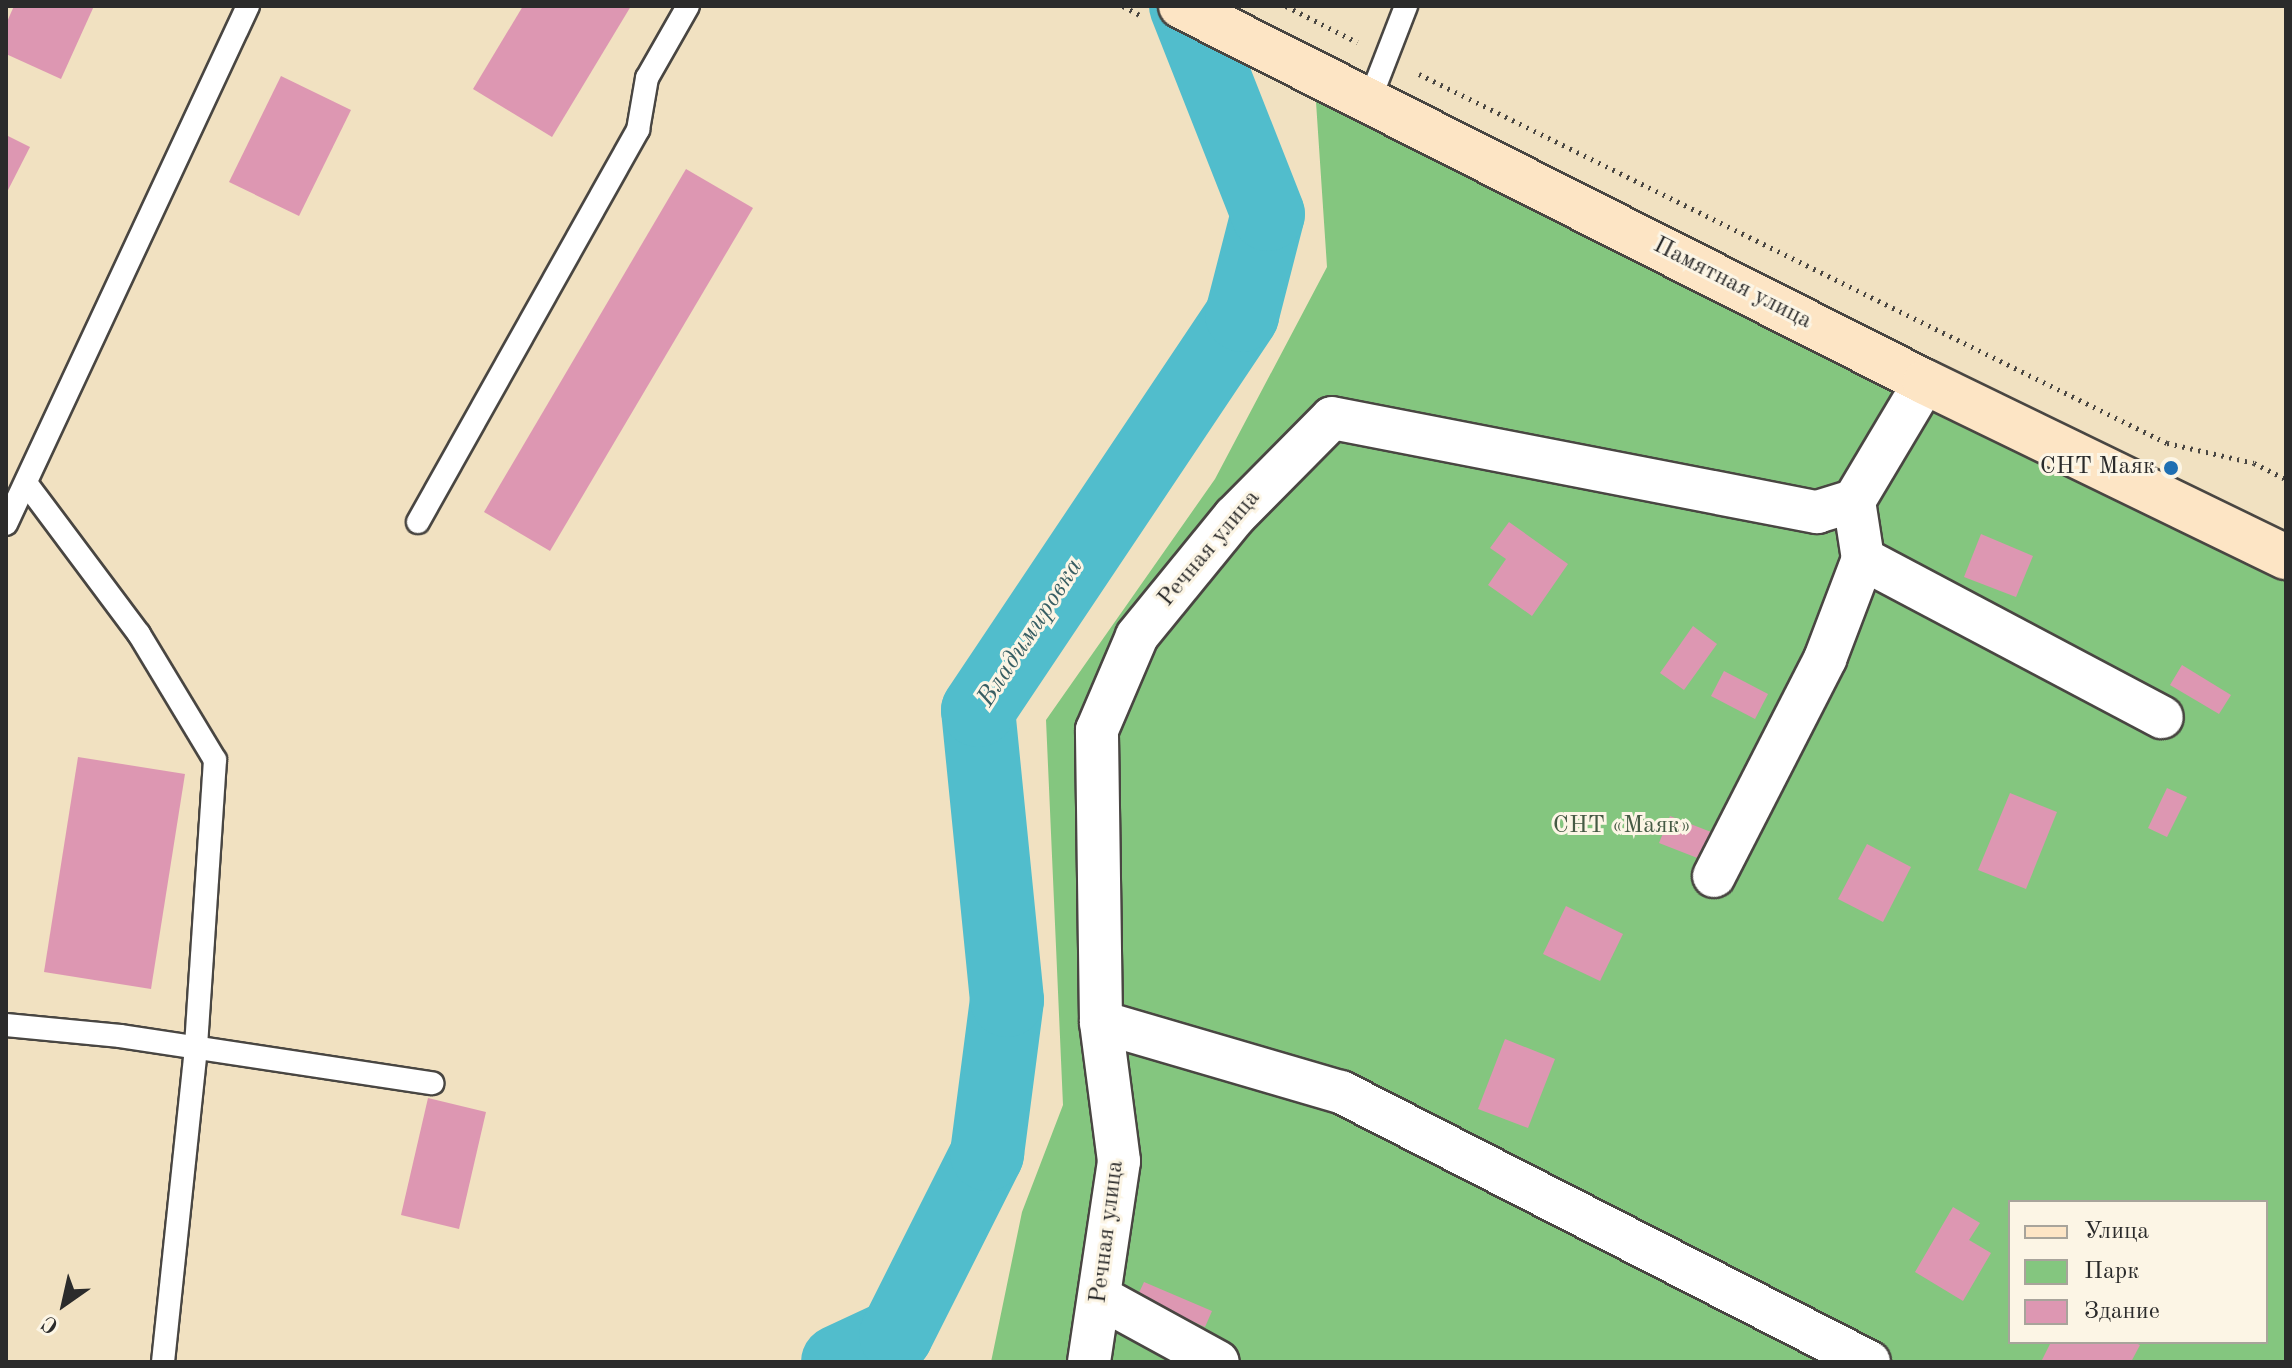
<!DOCTYPE html>
<meta charset="utf-8">
<style>
body{margin:0}
#map{position:relative;width:2292px;height:1368px;overflow:hidden;background:#f1e1c1;font-family:"Old Standard TT",serif}
div>[style]{position:absolute}
.green>*{inset:0;background:#84c67f}
.river>*{height:74px;margin:-37px;padding:0 37px;transform-origin:37px;border-radius:37px;background:#51bdcc}
.building>*{inset:0;background:#dd97b2}
.path>*{height:5px;margin-top:-2.5px;transform-origin:0;background:repeating-linear-gradient(90deg,#494642 0 2px,transparent 0 8px)}
.roads{filter:drop-shadow(2px 0 #494642) drop-shadow(-2px 0 #494642) drop-shadow(0 2px #494642) drop-shadow(0 -2px #494642)}
.lane>*{height:22px;margin:-11px;padding:0 11px;transform-origin:11px;border-radius:11px;background:#fff}
.street>*{height:42px;margin:-21px;padding:0 21px;transform-origin:21px;border-radius:21px;background:#fff}
.secondary>*{height:44px;margin:-22px;padding:0 22px;transform-origin:22px;border-radius:22px;background:#fde5c5}
.dots>*{width:22px;height:22px;translate:-50% -50%;box-sizing:border-box;border:4px solid #fcf5e5;border-radius:50%}
span{translate:-50% -50%;white-space:nowrap;text-align:center;line-height:1.15;-webkit-text-stroke:6px #fcf5e5;paint-order:stroke}
.street-label{font-size:24px;color:#2b2b2b}
.poi-label{font-size:24px;color:#2b2b2b}
.right{translate:-100% -50%;text-align:right}
.park-label{font-size:24px;color:#465a44}
.water-label{font-size:26px;color:#385e63;font-style:italic}
.frame{position:absolute;inset:0;border:8px solid #2b2b2b;pointer-events:none}
.legend{position:absolute;left:2008px;top:1200px;width:260px;height:144px;box-sizing:border-box;background:#fcf5e5;border:2px solid #a8a49b;margin:0;padding:10px 14px;list-style:none;font-size:24px;color:#2b2b2b}
.legend li{display:flex;align-items:center;gap:16px;height:40px}
.legend b{width:40px;border:2px solid #a8a49b}
.north{position:absolute;left:24px;top:1264px;width:80px;height:80px;-webkit-text-stroke:6px #fcf5e5;paint-order:stroke;rotate:214deg;font-size:22px;font-weight:700;line-height:32px;text-align:center;color:#2b2b2b}
.north::after{content:'';display:block;margin:auto;width:28px;height:36px;background:#2b2b2b;clip-path:polygon(50% 0,100% 100%,50% 72%,0 100%)}
</style>
<div id="map">
<div class="green">
<i style="clip-path:polygon(evenodd,1314px 72px,2286px 557px,2286px 1362px,991px 1362px,1022px 1212px,1063px 1105px,1046px 720px,1215px 479px,1327px 267px,1314px 72px,2010px 1202px,2266px 1202px,2266px 1342px,2010px 1342px,2010px 1202px)"></i>
</div>
<div class="river">
<i style="left:838px;top:1362px;width:64px;rotate:-25deg"></i>
<i style="left:896px;top:1335px;width:203px;rotate:-63.3deg"></i>
<i style="left:987px;top:1154px;width:155px;rotate:-82.6deg"></i>
<i style="left:1007px;top:1000px;width:291px;rotate:-95.7deg"></i>
<i style="left:978px;top:710px;width:475px;rotate:-56.2deg"></i>
<i style="left:1242px;top:315px;width:104px;rotate:-75.6deg"></i>
<i style="left:1268px;top:214px;width:224px;rotate:-111.5deg"></i>
</div>
<div class="building">
<i style="clip-path:polygon(14px 6px,94px 6px,61px 79px,6px 54px,6px 24px)"></i>
<i style="clip-path:polygon(523px 6px,631px 6px,552px 137px,473px 89px)"></i>
<i style="clip-path:polygon(281px 76px,351px 110px,299px 216px,229px 182px)"></i>
<i style="clip-path:polygon(6px 135px,30px 147px,6px 194px)"></i>
<i style="clip-path:polygon(686px 169px,753px 208px,550px 551px,484px 512px)"></i>
<i style="clip-path:polygon(1509px 522px,1568px 564px,1532px 616px,1488px 585px,1506px 559px,1490px 548px)"></i>
<i style="clip-path:polygon(1981px 534px,2033px 556px,2016px 597px,1964px 577px)"></i>
<i style="clip-path:polygon(1693px 626px,1717px 644px,1684px 690px,1660px 673px)"></i>
<i style="clip-path:polygon(2182px 665px,2231px 695px,2219px 714px,2170px 685px)"></i>
<i style="clip-path:polygon(1724px 671px,1768px 694px,1755px 719px,1711px 696px)"></i>
<i style="clip-path:polygon(78px 757px,185px 774px,151px 989px,44px 972px)"></i>
<i style="clip-path:polygon(2167px 788px,2187px 797px,2167px 837px,2148px 828px)"></i>
<i style="clip-path:polygon(2010px 793px,2057px 812px,2026px 889px,1978px 870px)"></i>
<i style="clip-path:polygon(1670px 816px,1711px 832px,1700px 859px,1659px 843px)"></i>
<i style="clip-path:polygon(1867px 844px,1911px 867px,1883px 922px,1838px 899px)"></i>
<i style="clip-path:polygon(1566px 906px,1623px 934px,1600px 981px,1543px 954px)"></i>
<i style="clip-path:polygon(1505px 1039px,1555px 1059px,1528px 1128px,1478px 1109px)"></i>
<i style="clip-path:polygon(428px 1098px,486px 1112px,459px 1229px,401px 1215px)"></i>
<i style="clip-path:polygon(1953px 1207px,1980px 1223px,1969px 1240px,1991px 1253px,1963px 1301px,1915px 1272px)"></i>
<i style="clip-path:polygon(1144px 1282px,1212px 1311px,1205px 1327px,1137px 1297px)"></i>
<i style="clip-path:polygon(2051px 1342px,2133px 1342px,2140px 1345px,2131px 1362px,2041px 1362px)"></i>
</div>
<div class="path">
<i style="left:1123px;top:6px;width:19px;rotate:28deg"></i>
<i style="left:1286px;top:6px;width:80px;rotate:26.9deg"></i>
<i style="left:1419px;top:74px;width:834px;rotate:26.26deg"></i>
<i style="left:2167px;top:443px;width:89px;rotate:12.9deg"></i>
<i style="left:2254px;top:463px;width:36px;rotate:27deg"></i>
</div>
<div class="roads">
<div class="lane">
<i style="left:1370px;top:99px;width:100px;rotate:-68.8deg"></i>
<i style="left:26px;top:483px;width:189px;rotate:53.2deg"></i>
<i style="left:139px;top:634px;width:147px;rotate:58.9deg"></i>
<i style="left:215px;top:760px;width:289px;rotate:93.8deg"></i>
<i style="left:196px;top:1048px;width:316px;rotate:96deg"></i>
<i style="left:418px;top:522px;width:450px;rotate:-60.7deg"></i>
<i style="left:638px;top:130px;width:53px;rotate:-80.2deg"></i>
<i style="left:647px;top:78px;width:83px;rotate:-60.3deg"></i>
<i style="left:6px;top:524px;width:572px;rotate:-64.96deg"></i>
<i style="left:6px;top:1025px;width:115px;rotate:5.5deg"></i>
<i style="left:120px;top:1036px;width:316px;rotate:8.6deg"></i>
</div>
<div class="street">
<i style="left:1863px;top:559px;width:338px;rotate:27.9deg"></i>
<i style="left:1714px;top:876px;width:244px;rotate:-62.9deg"></i>
<i style="left:1825px;top:659px;width:107px;rotate:-69.2deg"></i>
<i style="left:1863px;top:559px;width:59px;rotate:-98.8deg"></i>
<i style="left:1101px;top:1022px;width:250px;rotate:16.3deg"></i>
<i style="left:1341px;top:1092px;width:593px;rotate:27.08deg"></i>
<i style="left:1101px;top:1298px;width:133px;rotate:28.7deg"></i>
<i style="left:1089px;top:1362px;width:203px;rotate:-81.5deg"></i>
<i style="left:1119px;top:1161px;width:140px;rotate:-97.4deg"></i>
<i style="left:1101px;top:1022px;width:292px;rotate:-90.8deg"></i>
<i style="left:1097px;top:730px;width:102px;rotate:-66.9deg"></i>
<i style="left:1137px;top:636px;width:154px;rotate:-50.8deg"></i>
<i style="left:1234px;top:517px;width:139px;rotate:-45.3deg"></i>
<i style="left:1332px;top:418px;width:494px;rotate:11deg"></i>
<i style="left:1817px;top:512px;width:39px;rotate:-17deg"></i>
<i style="left:1854px;top:501px;width:139px;rotate:-59.2deg"></i>
</div>
<div class="secondary">
<i style="left:1181px;top:6px;width:834px;rotate:26.81deg"></i>
<i style="left:1925px;top:382px;width:401px;rotate:25.9deg"></i>
</div>
</div>
<div class="dots">
<i style="left:2171px;top:468px;background:#1f6fb2"></i>
</div>
<div class="street-label">
<span style="left:1732px;top:284px;rotate:27deg">Памятная улица</span>
<span style="left:1210px;top:549px;rotate:-50deg">Речная улица</span>
<span style="left:1108px;top:1232px;rotate:-83deg">Речная улица</span>
</div>
<div class="poi-label">
<span class="right" style="left:2155px;top:468px">СНТ Маяк</span>
</div>
<div class="park-label">
<span style="left:1622px;top:827px">СНТ «Маяк»</span>
</div>
<div class="water-label">
<span style="left:1031px;top:633px;rotate:-57deg">Владимировка</span>
</div>
<div class="frame"></div>
<ul class="legend">
<li><b style="height:10px;background:#fde5c5"></b>Улица</li>
<li><b style="height:22px;background:#84c67f"></b>Парк</li>
<li><b style="height:22px;background:#dd97b2"></b>Здание</li>
</ul>
<div class="north">С</div>
</div>
